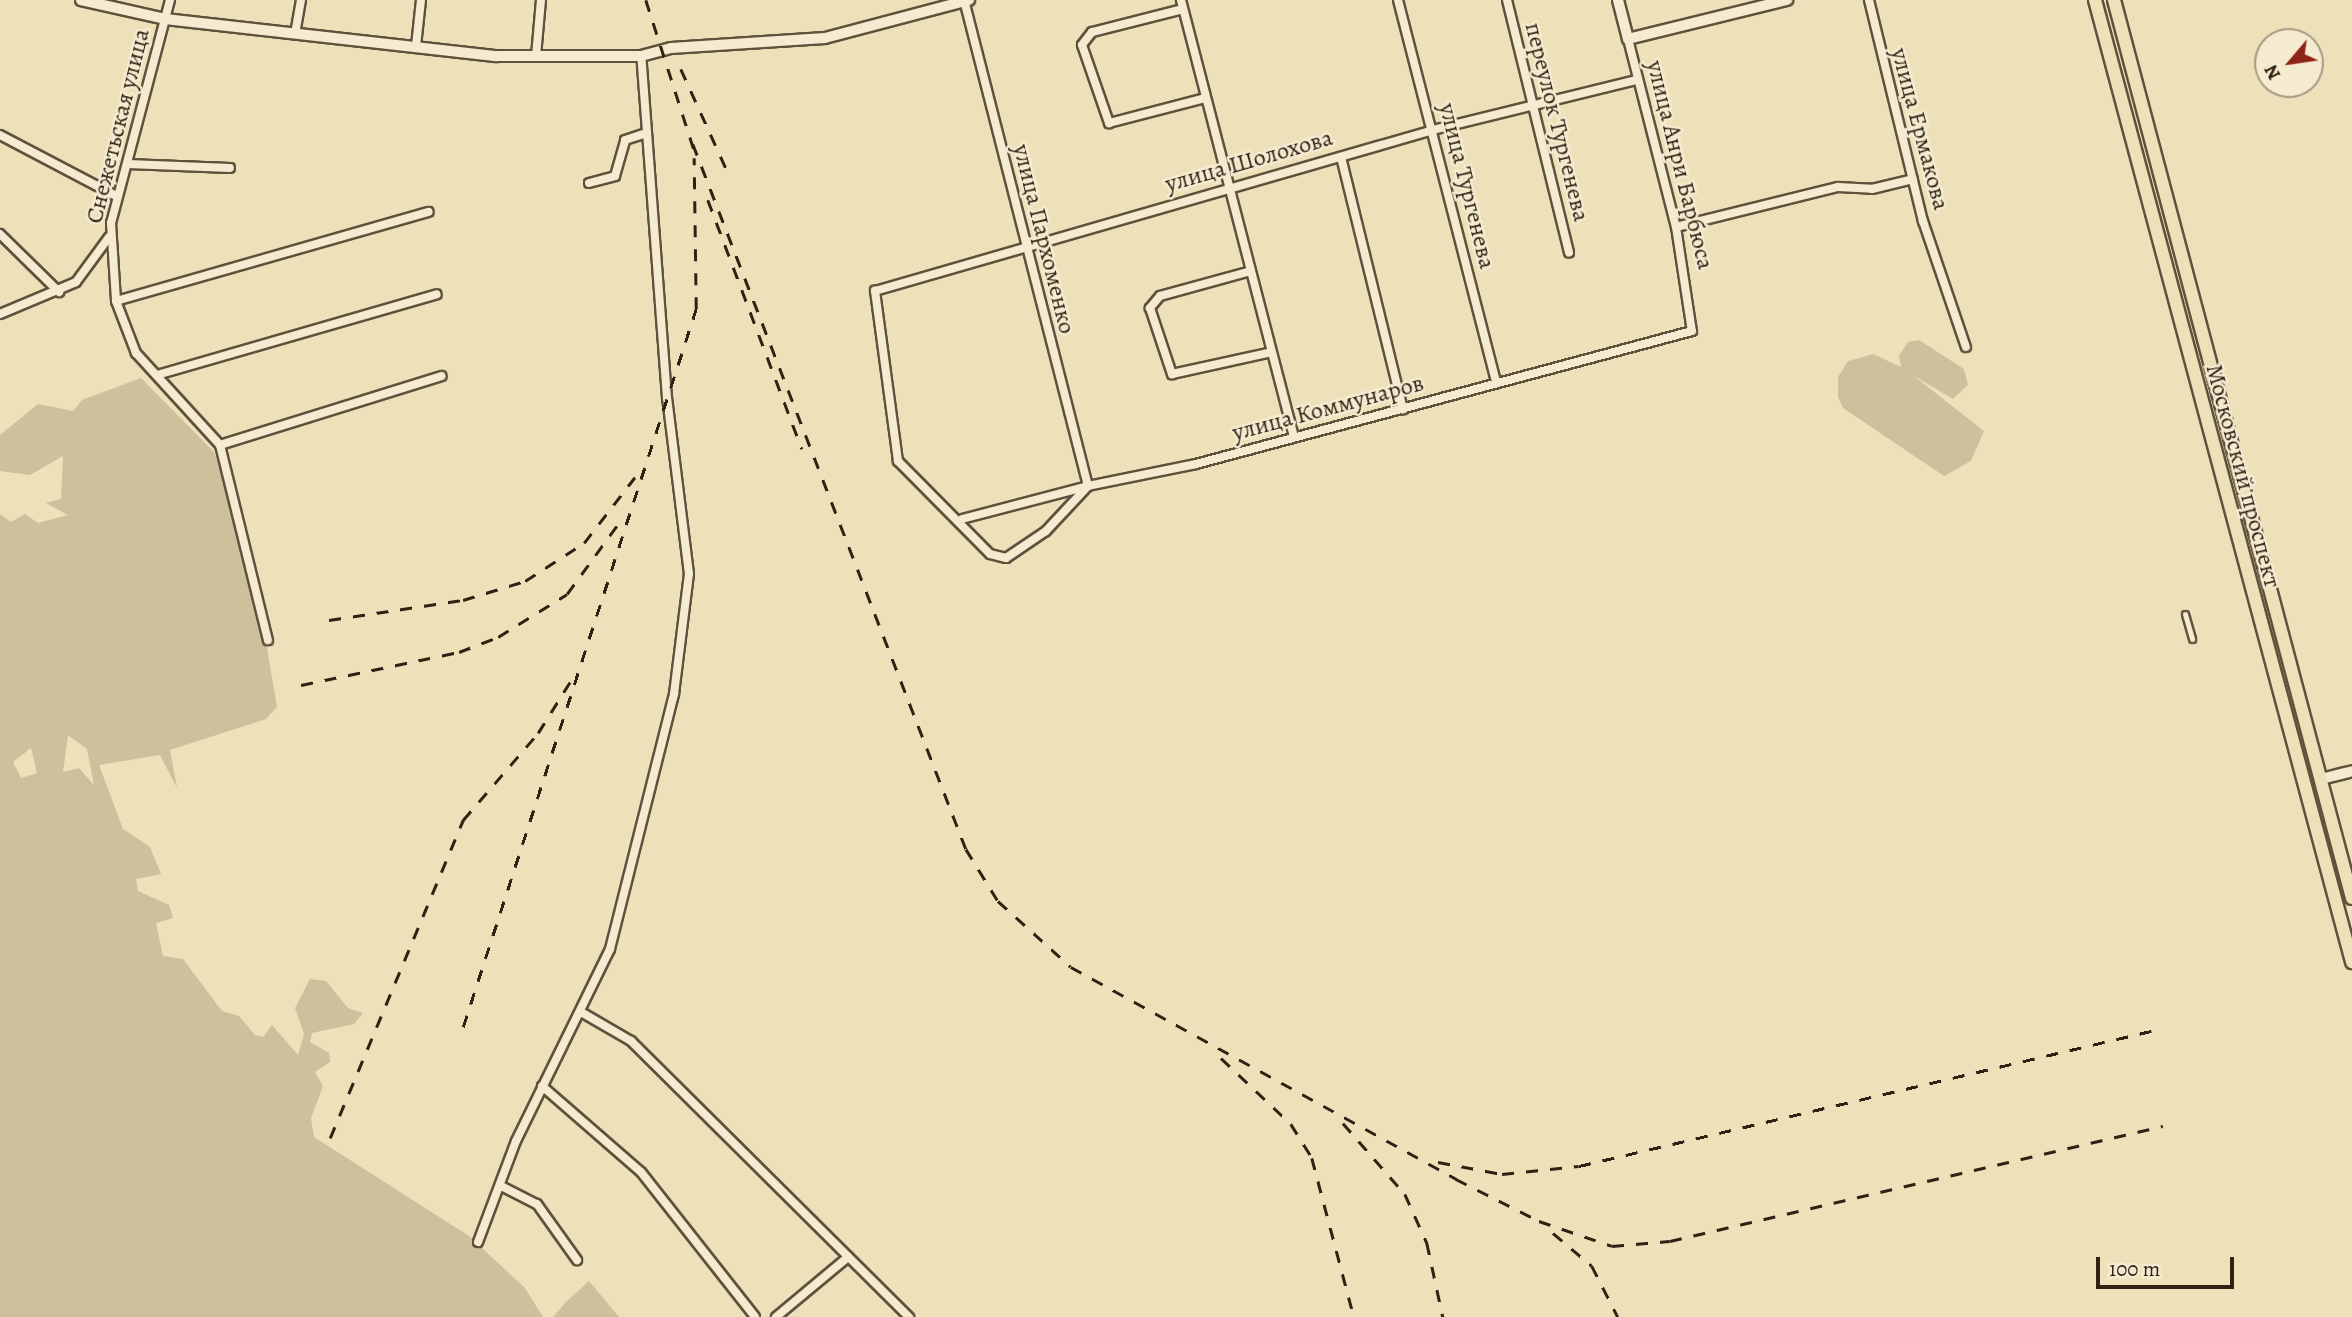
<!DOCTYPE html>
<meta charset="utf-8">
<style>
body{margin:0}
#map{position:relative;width:2352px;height:1317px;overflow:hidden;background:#eee0b8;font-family:Alegreya,serif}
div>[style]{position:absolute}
.green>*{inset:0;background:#cec09c}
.roads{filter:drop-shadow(2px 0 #5f523c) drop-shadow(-2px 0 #5f523c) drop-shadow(0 2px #5f523c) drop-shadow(0 -2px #5f523c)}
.pedestrian>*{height:5px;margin:-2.5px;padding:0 2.5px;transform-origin:2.5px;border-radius:2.5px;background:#f4ebd1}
.minor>*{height:8px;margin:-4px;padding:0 4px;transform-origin:4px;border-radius:4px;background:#f4ebd1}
.tertiary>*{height:10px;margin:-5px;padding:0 5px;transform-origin:5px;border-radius:5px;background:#f4ebd1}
.primary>*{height:12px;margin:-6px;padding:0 6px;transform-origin:6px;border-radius:6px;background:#eee0b8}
.rail>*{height:2.5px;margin-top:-1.25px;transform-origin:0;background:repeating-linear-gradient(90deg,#2f2213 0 12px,transparent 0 24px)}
span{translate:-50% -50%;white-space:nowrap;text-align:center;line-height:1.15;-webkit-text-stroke:5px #f4ebd1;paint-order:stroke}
.street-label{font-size:24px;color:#2f2213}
.north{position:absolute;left:2254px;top:28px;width:70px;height:70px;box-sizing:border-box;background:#f4ebd1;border:2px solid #a59b85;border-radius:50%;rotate:241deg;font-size:19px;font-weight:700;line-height:28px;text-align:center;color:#2f2213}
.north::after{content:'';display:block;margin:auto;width:24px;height:32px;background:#8f2418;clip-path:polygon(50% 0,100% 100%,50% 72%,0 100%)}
.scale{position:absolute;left:2096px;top:1257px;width:138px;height:32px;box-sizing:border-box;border:4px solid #2f2213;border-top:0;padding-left:9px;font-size:21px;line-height:24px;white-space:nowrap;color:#2f2213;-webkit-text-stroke:5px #f4ebd1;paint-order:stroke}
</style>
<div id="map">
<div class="green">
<i style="clip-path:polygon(1919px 340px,1964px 369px,1968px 385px,1953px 399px,1914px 376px,1984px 431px,1971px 461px,1944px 476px,1843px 408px,1838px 397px,1838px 377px,1848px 361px,1873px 354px,1901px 367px,1899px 356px,1908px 342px)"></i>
<i style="clip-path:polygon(evenodd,141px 378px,214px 452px,252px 561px,277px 707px,266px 719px,170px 750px,177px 788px,160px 755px,99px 765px,123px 829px,150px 847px,161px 874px,136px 879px,138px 891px,169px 905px,173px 918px,156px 923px,163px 956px,183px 959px,222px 1011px,239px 1016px,255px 1035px,263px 1037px,272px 1025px,298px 1055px,304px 1034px,295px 1008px,310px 979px,326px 981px,348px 1008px,363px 1013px,354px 1024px,312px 1033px,310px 1042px,329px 1053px,330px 1062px,315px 1072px,323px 1086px,311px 1118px,314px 1137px,469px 1236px,525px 1288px,543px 1317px,0 1317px,0 514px,11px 522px,25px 514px,38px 523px,68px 515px,46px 503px,61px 499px,63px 456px,30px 475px,0 471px,0 435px,38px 404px,73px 411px,82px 400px,141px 378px,68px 735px,87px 749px,94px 785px,79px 768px,63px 772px,68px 735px,141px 378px,31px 748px,37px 773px,21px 778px,13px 762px,31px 748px)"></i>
<i style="clip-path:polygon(589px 1281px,619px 1317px,553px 1317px,566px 1302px)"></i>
</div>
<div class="roads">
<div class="pedestrian">
<i style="left:2185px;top:614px;width:26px;rotate:74deg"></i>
</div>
<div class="minor">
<i style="left:170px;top:0;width:231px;rotate:104.8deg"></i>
<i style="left:111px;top:223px;width:78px;rotate:86.3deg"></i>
<i style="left:116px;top:301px;width:56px;rotate:69deg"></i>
<i style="left:136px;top:353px;width:125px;rotate:47.6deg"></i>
<i style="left:220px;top:445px;width:201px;rotate:76.2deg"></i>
<i style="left:1181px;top:0;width:451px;rotate:75.5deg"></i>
<i style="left:1398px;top:0;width:394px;rotate:75.6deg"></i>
<i style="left:1507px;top:0;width:260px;rotate:76.2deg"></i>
<i style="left:1869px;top:0;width:228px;rotate:76.3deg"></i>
<i style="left:1923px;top:221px;width:133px;rotate:71.2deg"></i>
<i style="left:1183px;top:9px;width:94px;rotate:165.8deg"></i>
<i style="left:1092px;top:32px;width:16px;rotate:128deg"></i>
<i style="left:1082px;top:45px;width:83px;rotate:70.9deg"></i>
<i style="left:1109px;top:123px;width:100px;rotate:-14.5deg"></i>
<i style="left:295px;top:34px;width:35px;rotate:-80deg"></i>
<i style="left:1628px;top:39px;width:194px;rotate:75.7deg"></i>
<i style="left:1676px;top:227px;width:105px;rotate:81.3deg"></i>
<i style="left:1692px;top:331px;width:514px;rotate:164.99deg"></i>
<i style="left:1196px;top:464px;width:110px;rotate:168.5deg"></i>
<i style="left:1088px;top:486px;width:62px;rotate:133deg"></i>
<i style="left:1046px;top:531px;width:48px;rotate:146deg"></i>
<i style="left:1006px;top:558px;width:16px;rotate:-166deg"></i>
<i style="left:990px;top:554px;width:131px;rotate:-134.7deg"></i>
<i style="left:898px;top:461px;width:172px;rotate:-97.7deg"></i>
<i style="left:875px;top:291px;width:581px;rotate:-16.09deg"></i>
<i style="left:1433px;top:130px;width:210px;rotate:-13.8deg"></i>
<i style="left:416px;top:46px;width:46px;rotate:-83.8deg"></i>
<i style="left:536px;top:56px;width:56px;rotate:-84.9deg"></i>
<i style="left:0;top:135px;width:131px;rotate:27.7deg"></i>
<i style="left:1341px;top:157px;width:260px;rotate:76.2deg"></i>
<i style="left:128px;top:164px;width:102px;rotate:2.2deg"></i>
<i style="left:589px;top:183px;width:27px;rotate:-15deg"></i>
<i style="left:615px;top:176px;width:37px;rotate:-74deg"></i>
<i style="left:625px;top:140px;width:19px;rotate:-18deg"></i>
<i style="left:1676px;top:227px;width:167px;rotate:-13.9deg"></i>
<i style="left:1838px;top:187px;width:34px;rotate:3deg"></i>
<i style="left:1872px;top:189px;width:42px;rotate:-13.7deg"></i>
<i style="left:0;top:234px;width:83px;rotate:44.5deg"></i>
<i style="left:1251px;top:271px;width:94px;rotate:164.6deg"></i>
<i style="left:1160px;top:296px;width:16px;rotate:130deg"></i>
<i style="left:1150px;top:308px;width:70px;rotate:71.6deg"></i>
<i style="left:1172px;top:374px;width:102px;rotate:-12.4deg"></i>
<i style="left:116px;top:301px;width:325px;rotate:-15.9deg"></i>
<i style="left:0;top:314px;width:82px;rotate:-22.8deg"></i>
<i style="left:76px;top:282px;width:56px;rotate:-53.7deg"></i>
<i style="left:157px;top:375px;width:291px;rotate:-16.1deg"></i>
<i style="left:220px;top:445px;width:232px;rotate:-17.3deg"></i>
<i style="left:962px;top:519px;width:130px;rotate:-14.7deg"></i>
<i style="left:1088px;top:486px;width:502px;rotate:-104.31deg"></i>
<i style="left:581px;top:1012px;width:58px;rotate:30.1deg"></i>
<i style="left:631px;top:1041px;width:392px;rotate:44.8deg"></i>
<i style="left:542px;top:1086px;width:131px;rotate:41deg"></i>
<i style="left:641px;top:1172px;width:184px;rotate:51.8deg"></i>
<i style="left:503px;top:1187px;width:38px;rotate:27deg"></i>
<i style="left:537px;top:1204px;width:69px;rotate:54.5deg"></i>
<i style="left:478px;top:1242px;width:108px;rotate:-69.4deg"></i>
<i style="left:516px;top:1141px;width:214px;rotate:-63.9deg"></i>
<i style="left:610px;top:949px;width:263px;rotate:-75.9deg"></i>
<i style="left:674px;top:694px;width:121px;rotate:-82.9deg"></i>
<i style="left:689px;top:574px;width:177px;rotate:-97.1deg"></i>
<i style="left:667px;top:398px;width:343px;rotate:-94.3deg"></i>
<i style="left:776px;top:1317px;width:94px;rotate:-39.8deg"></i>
</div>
<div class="tertiary">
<i style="left:81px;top:0;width:86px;rotate:12.7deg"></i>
<i style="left:165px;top:19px;width:334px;rotate:6.4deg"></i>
<i style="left:497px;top:56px;width:144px"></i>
<i style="left:641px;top:56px;width:31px;rotate:-15deg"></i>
<i style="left:671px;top:48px;width:154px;rotate:-3.7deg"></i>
<i style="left:825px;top:38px;width:149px;rotate:-14.8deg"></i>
<i style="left:1618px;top:0;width:40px;rotate:75.6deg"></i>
<i style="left:1628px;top:39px;width:164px;rotate:-13.8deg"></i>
<i style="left:2321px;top:779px;width:32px;rotate:-14deg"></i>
</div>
<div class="primary">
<i style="left:2095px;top:0;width:996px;rotate:75.04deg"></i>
<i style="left:2114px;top:0;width:929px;rotate:75.16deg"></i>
</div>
</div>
<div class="rail">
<i style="left:646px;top:0;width:161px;rotate:72.2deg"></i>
<i style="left:681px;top:69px;width:116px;rotate:65.6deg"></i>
<i style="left:693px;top:144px;width:756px;rotate:68.83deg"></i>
<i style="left:966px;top:849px;width:61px;rotate:58.4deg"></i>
<i style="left:998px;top:901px;width:98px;rotate:42.1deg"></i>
<i style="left:1071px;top:967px;width:440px;rotate:28.8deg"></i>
<i style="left:1456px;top:1179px;width:93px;rotate:26.8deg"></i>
<i style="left:1539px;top:1221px;width:77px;rotate:18.9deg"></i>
<i style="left:1612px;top:1246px;width:58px;rotate:-4.9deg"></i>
<i style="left:1670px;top:1241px;width:506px;rotate:-13.13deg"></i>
<i style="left:708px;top:200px;width:266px;rotate:69.3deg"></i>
<i style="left:329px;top:620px;width:135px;rotate:-8.5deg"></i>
<i style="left:463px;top:600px;width:65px;rotate:-17deg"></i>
<i style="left:525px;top:581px;width:70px;rotate:-32.8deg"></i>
<i style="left:584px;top:543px;width:83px;rotate:-52.3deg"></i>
<i style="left:301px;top:685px;width:161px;rotate:-11.8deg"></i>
<i style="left:459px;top:652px;width:42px;rotate:-21deg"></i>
<i style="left:498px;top:637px;width:81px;rotate:-31.9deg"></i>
<i style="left:567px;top:594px;width:87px;rotate:-53.9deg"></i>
<i style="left:463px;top:1027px;width:755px;rotate:-72.02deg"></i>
<i style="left:696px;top:309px;width:151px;rotate:-90.8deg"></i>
<i style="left:1221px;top:1058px;width:96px;rotate:43.3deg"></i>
<i style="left:1291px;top:1124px;width:40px;rotate:58deg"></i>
<i style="left:1312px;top:1158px;width:164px;rotate:75.2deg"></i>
<i style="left:1343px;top:1123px;width:94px;rotate:48.9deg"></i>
<i style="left:1405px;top:1194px;width:54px;rotate:65.8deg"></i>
<i style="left:1427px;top:1243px;width:76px;rotate:77.8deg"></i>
<i style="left:330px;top:1138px;width:345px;rotate:-67.3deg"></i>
<i style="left:463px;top:820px;width:115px;rotate:-49.2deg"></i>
<i style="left:538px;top:733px;width:60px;rotate:-57.9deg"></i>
<i style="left:1438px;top:1162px;width:65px;rotate:10.6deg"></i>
<i style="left:1502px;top:1174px;width:77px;rotate:-5.9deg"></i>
<i style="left:1579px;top:1166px;width:592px;rotate:-13.28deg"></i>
<i style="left:1553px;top:1233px;width:51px;rotate:40.2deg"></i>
<i style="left:1592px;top:1266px;width:57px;rotate:63deg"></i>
</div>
<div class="street-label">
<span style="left:1557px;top:122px;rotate:76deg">переулок Тургенева</span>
<span style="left:118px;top:126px;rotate:-76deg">Снежетьская улица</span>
<span style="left:1920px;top:129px;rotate:75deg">улица Ермакова</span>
<span style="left:1249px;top:161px;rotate:-16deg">улица Шолохова</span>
<span style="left:1680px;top:165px;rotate:76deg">улица Анри Барбюса</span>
<span style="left:1467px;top:186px;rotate:76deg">улица Тургенева</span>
<span style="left:1044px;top:239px;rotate:76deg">улица Пархоменко</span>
<span style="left:1328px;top:408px;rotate:-15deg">улица Коммунаров</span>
<span style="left:2243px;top:476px;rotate:75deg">Московский проспект</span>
</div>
<div class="north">N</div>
<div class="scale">100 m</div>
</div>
